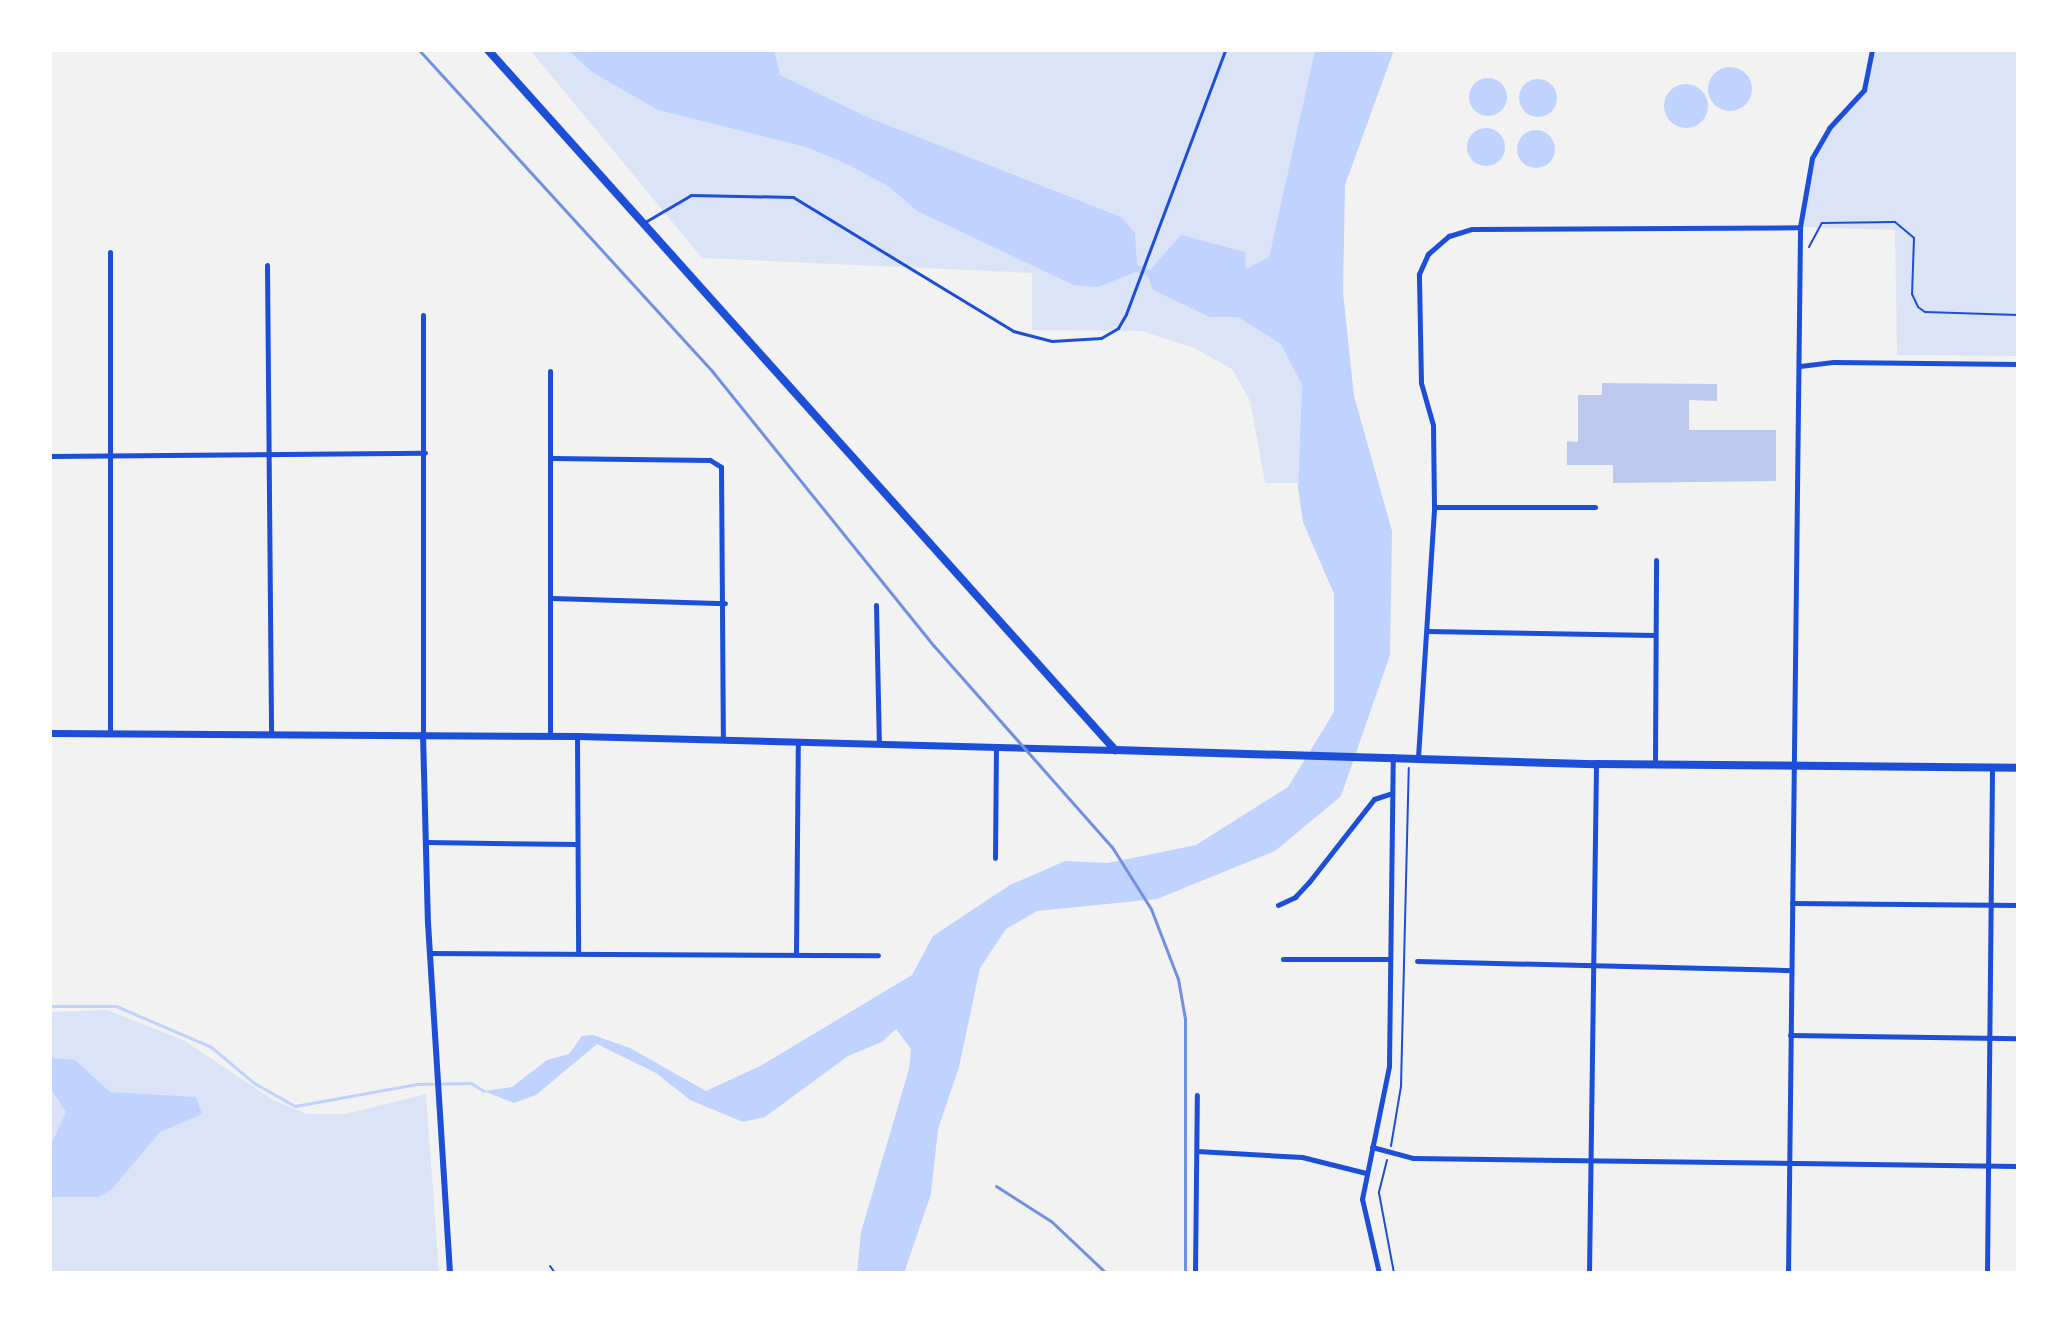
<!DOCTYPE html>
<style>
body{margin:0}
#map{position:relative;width:2068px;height:1323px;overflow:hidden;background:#f2f2f2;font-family:Commissioner,sans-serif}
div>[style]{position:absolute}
.green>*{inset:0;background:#dbe4f7}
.water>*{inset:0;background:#bfd3fe}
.round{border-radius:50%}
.stream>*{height:3px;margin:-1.5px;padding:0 1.5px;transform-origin:1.5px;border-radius:1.5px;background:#bfd3fe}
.building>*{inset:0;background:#bdc9ec}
.path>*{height:2px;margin:-1px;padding:0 1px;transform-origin:1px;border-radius:1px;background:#1d4ed8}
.service>*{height:3px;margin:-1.5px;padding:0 1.5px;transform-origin:1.5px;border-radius:1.5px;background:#1d4ed8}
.minor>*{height:5px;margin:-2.5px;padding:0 2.5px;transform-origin:2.5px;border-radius:2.5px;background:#1d4ed8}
.tertiary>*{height:6px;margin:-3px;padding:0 3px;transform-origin:3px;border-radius:3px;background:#1d4ed8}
.secondary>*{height:7px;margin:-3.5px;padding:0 3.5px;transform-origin:3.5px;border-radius:3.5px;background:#1d4ed8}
.primary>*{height:8px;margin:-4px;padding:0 4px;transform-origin:4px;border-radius:4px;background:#1d4ed8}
.rail>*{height:3px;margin:-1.5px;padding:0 1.5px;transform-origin:1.5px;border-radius:1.5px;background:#7290e2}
span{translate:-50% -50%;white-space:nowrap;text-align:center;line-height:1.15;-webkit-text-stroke:6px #fff;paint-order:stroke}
.frame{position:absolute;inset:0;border:52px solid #fff;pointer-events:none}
</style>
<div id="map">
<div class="green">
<i style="clip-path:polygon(530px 50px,1315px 50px,1269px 257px,1281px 344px,1302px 385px,1298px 483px,1265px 483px,1250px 401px,1232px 369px,1194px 348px,1141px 331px,1032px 330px,1032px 273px,702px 258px)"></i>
<i style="clip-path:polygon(1872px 50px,2018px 50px,2018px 356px,1897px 355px,1895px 230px,1800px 227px,1819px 143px,1864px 90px)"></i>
<i style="clip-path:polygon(108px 1010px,185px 1041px,273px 1100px,307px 1114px,345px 1114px,426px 1094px,439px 1273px,50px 1273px,50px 1012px)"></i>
</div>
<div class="water">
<i style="clip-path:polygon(568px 50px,774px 50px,780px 75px,867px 117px,1121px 217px,1135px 233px,1137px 265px,1150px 270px,1181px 235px,1245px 252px,1246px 269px,1269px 257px,1315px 50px,1394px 50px,1345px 185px,1343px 292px,1354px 396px,1392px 531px,1390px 655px,1341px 796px,1275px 851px,1157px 899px,1037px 911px,1006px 929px,980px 968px,959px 1067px,938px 1129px,931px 1194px,904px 1273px,857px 1273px,861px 1232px,909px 1069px,911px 1049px,896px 1029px,882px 1042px,848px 1056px,765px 1117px,743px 1122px,690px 1100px,656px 1073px,597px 1044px,536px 1095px,514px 1103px,484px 1091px,512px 1087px,547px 1060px,569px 1054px,582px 1036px,593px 1035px,630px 1048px,706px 1091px,762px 1065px,912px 975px,933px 936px,1010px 885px,1065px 861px,1108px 863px,1196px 845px,1288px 787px,1334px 712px,1334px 594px,1303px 522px,1298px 487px,1302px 385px,1281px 344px,1238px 317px,1210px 317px,1153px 290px,1148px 276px,1136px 272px,1098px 287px,1074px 285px,917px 211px,888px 186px,847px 164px,806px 147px,658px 110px,592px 72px)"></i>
<i class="round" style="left:1708px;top:67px;width:44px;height:44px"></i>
<i class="round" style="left:1469px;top:78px;width:38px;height:38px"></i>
<i class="round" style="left:1519px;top:79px;width:38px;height:38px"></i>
<i class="round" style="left:1664px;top:84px;width:44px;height:44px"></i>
<i class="round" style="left:1467px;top:128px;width:38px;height:38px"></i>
<i class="round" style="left:1517px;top:130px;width:38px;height:38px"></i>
<i style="clip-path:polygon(50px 1058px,75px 1060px,110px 1092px,196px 1097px,202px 1114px,160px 1132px,111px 1190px,98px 1197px,50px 1197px,50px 1147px,66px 1112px,50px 1087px)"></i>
</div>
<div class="stream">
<i style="left:50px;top:1006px;width:66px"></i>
<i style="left:116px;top:1006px;width:103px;rotate:23.3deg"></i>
<i style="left:211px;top:1047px;width:56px;rotate:39.9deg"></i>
<i style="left:254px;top:1083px;width:47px;rotate:29.3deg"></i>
<i style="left:295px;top:1106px;width:124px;rotate:-10.2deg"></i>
<i style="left:417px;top:1084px;width:54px;rotate:-1.1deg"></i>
<i style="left:471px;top:1083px;width:15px;rotate:32deg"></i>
</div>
<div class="building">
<i style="clip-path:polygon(1602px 383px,1717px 384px,1717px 401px,1689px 400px,1689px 430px,1776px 430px,1776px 481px,1613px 483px,1613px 465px,1567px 465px,1567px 441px,1578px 442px,1578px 395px,1602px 395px)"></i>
</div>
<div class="path">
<i style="left:1809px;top:247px;width:27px;rotate:-62deg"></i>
<i style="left:1822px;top:223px;width:73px;rotate:-0.8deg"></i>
<i style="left:1895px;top:222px;width:25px;rotate:40deg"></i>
<i style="left:1914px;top:238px;width:56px;rotate:92deg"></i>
<i style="left:1912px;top:294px;width:14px;rotate:65deg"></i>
<i style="left:1918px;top:307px;width:9px;rotate:36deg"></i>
<i style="left:1925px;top:312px;width:93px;rotate:1.8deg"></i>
<i style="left:1391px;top:1146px;width:61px;rotate:-80.5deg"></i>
<i style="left:1401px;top:1086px;width:318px;rotate:-88.6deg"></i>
<i style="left:1387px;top:1160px;width:34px;rotate:104deg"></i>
<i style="left:1379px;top:1193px;width:81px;rotate:79.4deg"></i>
<i style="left:550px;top:1266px;width:9px;rotate:54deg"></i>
</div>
<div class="service">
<i style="left:645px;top:222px;width:53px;rotate:-30.4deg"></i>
<i style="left:691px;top:195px;width:102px;rotate:1.1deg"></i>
<i style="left:793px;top:197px;width:258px;rotate:31.3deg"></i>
<i style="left:1013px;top:331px;width:40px;rotate:14.4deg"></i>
<i style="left:1052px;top:341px;width:49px;rotate:-3.5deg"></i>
<i style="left:1101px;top:338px;width:20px;rotate:-30deg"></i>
<i style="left:1118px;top:328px;width:16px;rotate:-60deg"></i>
<i style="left:1126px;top:314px;width:282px;rotate:-69.4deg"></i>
</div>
<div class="minor">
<i style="left:267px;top:265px;width:467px;rotate:89.5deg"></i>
<i style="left:1800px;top:366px;width:34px;rotate:-7deg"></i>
<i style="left:1834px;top:362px;width:184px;rotate:0.6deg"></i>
<i style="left:550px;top:371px;width:365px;rotate:90deg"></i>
<i style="left:50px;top:456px;width:375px;rotate:-0.5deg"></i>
<i style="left:551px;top:458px;width:159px;rotate:0.7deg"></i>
<i style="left:710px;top:460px;width:13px;rotate:32deg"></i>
<i style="left:721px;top:467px;width:273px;rotate:89.6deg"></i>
<i style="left:1434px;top:507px;width:161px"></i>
<i style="left:552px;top:598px;width:173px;rotate:1.7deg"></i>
<i style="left:876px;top:605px;width:138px;rotate:88.8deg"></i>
<i style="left:1427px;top:631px;width:228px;rotate:1deg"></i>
<i style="left:110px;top:734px;width:482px;rotate:-90deg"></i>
<i style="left:423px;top:734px;width:419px;rotate:-90deg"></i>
<i style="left:577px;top:736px;width:217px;rotate:89.7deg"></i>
<i style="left:1418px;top:757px;width:251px;rotate:-86.3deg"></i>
<i style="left:1434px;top:507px;width:82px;rotate:-90.7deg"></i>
<i style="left:1433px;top:425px;width:44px;rotate:-105.9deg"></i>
<i style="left:1421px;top:383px;width:109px;rotate:-91.1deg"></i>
<i style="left:1419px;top:274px;width:22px;rotate:-66deg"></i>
<i style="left:1428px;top:254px;width:28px;rotate:-41deg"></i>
<i style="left:1449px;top:236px;width:24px;rotate:-17deg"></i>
<i style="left:1472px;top:229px;width:328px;rotate:-0.3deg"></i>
<i style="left:1655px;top:764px;width:204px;rotate:-89.7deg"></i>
<i style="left:426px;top:842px;width:151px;rotate:0.8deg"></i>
<i style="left:995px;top:858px;width:111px;rotate:-89.5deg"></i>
<i style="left:1792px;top:903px;width:226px;rotate:0.5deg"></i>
<i style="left:1278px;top:905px;width:19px;rotate:-25deg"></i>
<i style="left:1295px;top:897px;width:21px;rotate:-47deg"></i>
<i style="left:1309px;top:882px;width:105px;rotate:-51.9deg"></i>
<i style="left:1374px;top:799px;width:19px;rotate:-18deg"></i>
<i style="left:430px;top:953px;width:448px;rotate:0.3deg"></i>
<i style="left:796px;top:953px;width:212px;rotate:-89.5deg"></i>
<i style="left:1283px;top:959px;width:107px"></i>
<i style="left:1417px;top:961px;width:374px;rotate:1.4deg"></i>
<i style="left:1790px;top:1035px;width:228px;rotate:0.8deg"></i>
<i style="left:1372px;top:1147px;width:42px;rotate:15deg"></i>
<i style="left:1413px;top:1158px;width:605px;rotate:0.76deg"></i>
<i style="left:1197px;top:1151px;width:105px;rotate:3.3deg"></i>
<i style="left:1302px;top:1157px;width:66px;rotate:14deg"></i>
<i style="left:1195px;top:1273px;width:178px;rotate:-89.4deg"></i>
<i style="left:1379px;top:1273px;width:76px;rotate:-102.9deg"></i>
<i style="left:1362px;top:1199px;width:136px;rotate:-78.5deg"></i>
<i style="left:1389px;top:1066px;width:310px;rotate:-89.3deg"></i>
<i style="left:1589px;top:1273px;width:509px;rotate:-89.21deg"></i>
<i style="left:1788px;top:1273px;width:1046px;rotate:-89.34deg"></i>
<i style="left:1800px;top:227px;width:70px;rotate:-80.1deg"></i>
<i style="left:1812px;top:158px;width:34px;rotate:-60deg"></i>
<i style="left:1829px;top:128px;width:52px;rotate:-47.4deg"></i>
<i style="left:1864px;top:90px;width:41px;rotate:-78.7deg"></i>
<i style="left:1987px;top:1273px;width:505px;rotate:-89.43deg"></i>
</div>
<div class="tertiary">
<i style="left:423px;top:734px;width:189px;rotate:88.5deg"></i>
<i style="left:428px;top:923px;width:351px;rotate:86.4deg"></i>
</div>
<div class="secondary">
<i style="left:50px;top:733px;width:527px;rotate:0.33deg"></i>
<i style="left:577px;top:736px;width:538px;rotate:1.49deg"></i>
</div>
<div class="primary">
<i style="left:488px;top:50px;width:940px;rotate:48.15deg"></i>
<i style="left:1115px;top:750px;width:481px;rotate:1.7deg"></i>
<i style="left:1596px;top:764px;width:422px;rotate:0.5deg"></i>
</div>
<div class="rail">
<i style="left:419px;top:50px;width:435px;rotate:47.6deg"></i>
<i style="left:712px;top:371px;width:353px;rotate:51.1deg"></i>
<i style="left:934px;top:646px;width:268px;rotate:48.5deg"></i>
<i style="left:1112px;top:847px;width:73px;rotate:57.8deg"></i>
<i style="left:1151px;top:909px;width:75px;rotate:68.9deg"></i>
<i style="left:1178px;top:979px;width:40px;rotate:80deg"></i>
<i style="left:1185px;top:1018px;width:255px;rotate:90deg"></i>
<i style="left:996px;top:1186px;width:65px;rotate:32.5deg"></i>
<i style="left:1051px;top:1221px;width:76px;rotate:43.4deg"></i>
</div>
<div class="frame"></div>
</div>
